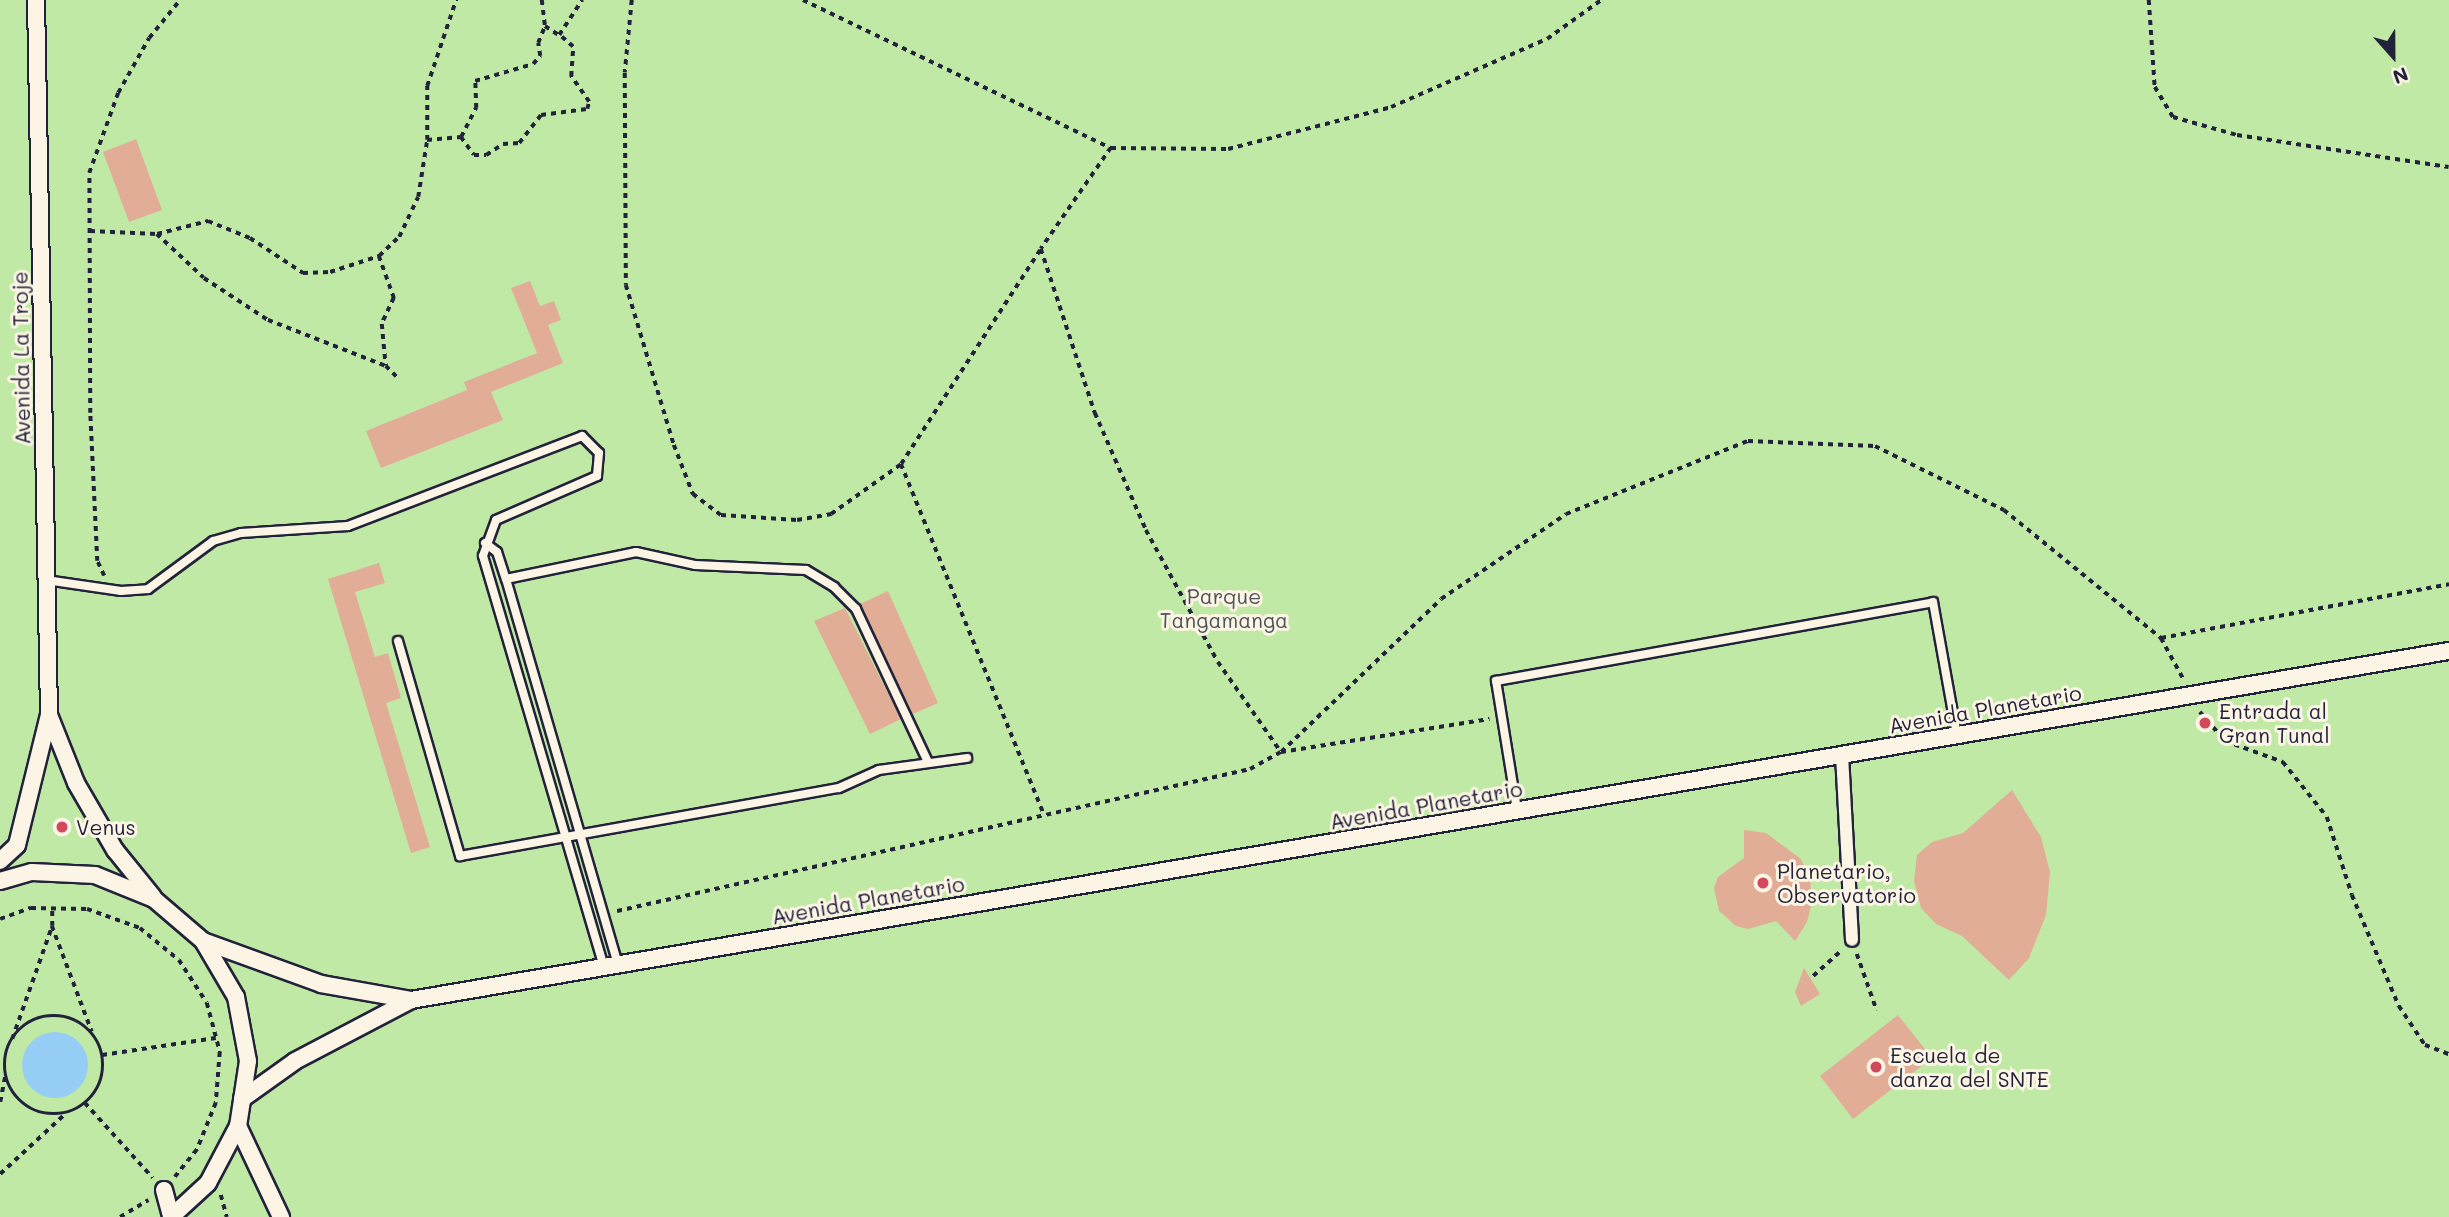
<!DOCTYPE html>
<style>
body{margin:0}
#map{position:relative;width:2449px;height:1217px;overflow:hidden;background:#fcf5e5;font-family:Mali,sans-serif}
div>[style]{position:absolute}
.green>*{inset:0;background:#c0e9a5}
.water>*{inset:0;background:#95cdf4}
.round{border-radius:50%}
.building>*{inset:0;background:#e2ad97}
.path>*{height:3.5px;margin-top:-1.75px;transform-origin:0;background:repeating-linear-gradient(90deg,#22223b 0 5px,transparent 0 10px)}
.path>.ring{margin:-1.75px;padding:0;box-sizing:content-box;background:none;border:3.5px solid #22223b;border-radius:50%}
.roads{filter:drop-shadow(2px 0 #22223b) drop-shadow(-2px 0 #22223b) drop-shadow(0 2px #22223b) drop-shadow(0 -2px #22223b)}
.service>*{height:8px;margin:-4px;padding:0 4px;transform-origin:4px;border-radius:4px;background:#fcf5e5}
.pedestrian>*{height:12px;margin:-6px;padding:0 6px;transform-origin:6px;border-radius:6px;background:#fcf5e5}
.minor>*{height:16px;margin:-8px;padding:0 8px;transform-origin:8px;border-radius:8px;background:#fcf5e5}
.dots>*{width:19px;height:19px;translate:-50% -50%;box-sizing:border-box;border:4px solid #fcf5e5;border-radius:50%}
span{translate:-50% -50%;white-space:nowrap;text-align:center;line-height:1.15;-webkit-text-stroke:6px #fcf5e5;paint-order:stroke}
.street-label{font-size:21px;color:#22223b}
.park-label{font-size:21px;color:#4a5456}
.poi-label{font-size:21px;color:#22223b}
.left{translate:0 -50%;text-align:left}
.north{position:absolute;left:2358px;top:21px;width:70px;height:70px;-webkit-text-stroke:5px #fcf5e5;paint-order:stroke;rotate:159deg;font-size:19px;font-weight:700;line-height:28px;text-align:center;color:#22223b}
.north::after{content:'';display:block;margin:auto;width:24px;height:32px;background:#22223b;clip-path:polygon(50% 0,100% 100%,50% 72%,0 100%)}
</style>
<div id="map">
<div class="green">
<i style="clip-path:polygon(0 0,2449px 0,2449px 1217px,0 1217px)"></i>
</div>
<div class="water">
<i class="round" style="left:22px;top:1032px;width:66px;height:66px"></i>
</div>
<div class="building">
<i style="clip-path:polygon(136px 139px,162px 210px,129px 222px,103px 152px)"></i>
<i style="clip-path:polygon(530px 281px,540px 306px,554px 301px,561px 320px,548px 325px,563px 363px,491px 392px,503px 420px,381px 468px,366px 431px,467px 390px,464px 382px,537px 353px,511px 288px)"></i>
<i style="clip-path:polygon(379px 563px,385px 583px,355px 592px,375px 657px,388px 653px,401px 698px,386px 703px,430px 847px,411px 853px,328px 579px)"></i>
<i style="clip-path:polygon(888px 591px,938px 703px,913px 714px,860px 604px)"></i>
<i style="clip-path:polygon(845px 608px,901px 719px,870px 734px,814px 621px)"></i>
<i style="clip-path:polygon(2012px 790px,2041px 837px,2050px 872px,2046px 915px,2029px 958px,2009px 980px,1962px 936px,1936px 924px,1921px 908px,1914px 881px,1917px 855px,1932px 842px,1963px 833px)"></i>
<i style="clip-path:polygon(1744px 830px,1766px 833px,1801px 859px,1810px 879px,1812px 901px,1807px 922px,1795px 941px,1776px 921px,1748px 929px,1736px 926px,1719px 911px,1714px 888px,1718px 877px,1744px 858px)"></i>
<i style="clip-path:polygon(1804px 968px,1820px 994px,1801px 1006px,1795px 992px)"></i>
<i style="clip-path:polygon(1898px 1015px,1932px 1058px,1853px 1119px,1820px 1076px)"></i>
</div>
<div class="path">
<i style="left:542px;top:0;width:26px;rotate:83deg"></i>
<i style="left:545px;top:26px;width:17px;rotate:33deg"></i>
<i style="left:559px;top:35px;width:42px;rotate:-56.7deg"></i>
<i style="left:632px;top:0;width:73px;rotate:95.5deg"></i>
<i style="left:625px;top:73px;width:212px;rotate:89.7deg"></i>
<i style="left:626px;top:285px;width:167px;rotate:73.3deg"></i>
<i style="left:674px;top:445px;width:53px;rotate:68.8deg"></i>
<i style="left:693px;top:494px;width:35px;rotate:37deg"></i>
<i style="left:721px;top:515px;width:76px;rotate:3.8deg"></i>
<i style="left:797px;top:520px;width:35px;rotate:-10deg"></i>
<i style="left:831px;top:514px;width:86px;rotate:-35.5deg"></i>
<i style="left:901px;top:464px;width:255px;rotate:-57deg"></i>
<i style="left:803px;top:0;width:342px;rotate:25.7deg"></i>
<i style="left:1111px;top:148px;width:123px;rotate:124.7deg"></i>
<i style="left:1041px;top:249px;width:173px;rotate:71.8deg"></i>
<i style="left:1095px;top:413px;width:128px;rotate:66.4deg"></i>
<i style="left:1146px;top:530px;width:150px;rotate:61.4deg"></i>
<i style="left:1218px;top:662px;width:110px;rotate:55deg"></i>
<i style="left:1281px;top:752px;width:221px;rotate:-43.7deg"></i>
<i style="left:1441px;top:599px;width:151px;rotate:-34.2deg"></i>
<i style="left:1566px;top:514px;width:196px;rotate:-21.9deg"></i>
<i style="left:1748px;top:441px;width:127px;rotate:2.3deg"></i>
<i style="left:1875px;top:446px;width:144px;rotate:26.4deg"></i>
<i style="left:2004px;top:510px;width:203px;rotate:39.2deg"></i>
<i style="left:2161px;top:638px;width:293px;rotate:-10.6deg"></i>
<i style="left:2149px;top:0;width:87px;rotate:86.1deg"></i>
<i style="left:2155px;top:87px;width:35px;rotate:59deg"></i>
<i style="left:2173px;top:117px;width:66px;rotate:15.7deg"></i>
<i style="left:2237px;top:135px;width:214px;rotate:8.6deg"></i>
<i style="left:461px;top:137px;width:33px;rotate:-63deg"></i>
<i style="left:476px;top:108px;width:27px;rotate:-92deg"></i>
<i style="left:475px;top:81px;width:60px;rotate:-16.3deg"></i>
<i style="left:533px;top:64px;width:11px;rotate:-49deg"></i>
<i style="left:540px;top:56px;width:13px;rotate:-99deg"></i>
<i style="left:538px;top:43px;width:18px;rotate:-68deg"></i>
<i style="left:427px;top:140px;width:34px;rotate:-5deg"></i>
<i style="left:461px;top:137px;width:22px;rotate:54deg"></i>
<i style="left:474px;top:155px;width:12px"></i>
<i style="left:486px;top:155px;width:20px;rotate:-33deg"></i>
<i style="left:503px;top:144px;width:16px;rotate:-4deg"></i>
<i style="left:519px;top:143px;width:36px;rotate:-52deg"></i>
<i style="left:541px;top:115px;width:46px;rotate:-7.4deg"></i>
<i style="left:587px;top:109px;width:7px;rotate:-74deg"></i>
<i style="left:589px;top:102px;width:32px;rotate:-125deg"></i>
<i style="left:571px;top:76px;width:29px;rotate:-86deg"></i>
<i style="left:573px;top:47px;width:18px;rotate:-139deg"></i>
<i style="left:1111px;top:148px;width:117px;rotate:0.5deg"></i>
<i style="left:1228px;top:149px;width:168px;rotate:-14.4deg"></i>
<i style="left:1391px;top:107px;width:170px;rotate:-23.6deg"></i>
<i style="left:1547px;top:39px;width:67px;rotate:-35.8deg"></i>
<i style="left:90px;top:231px;width:67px;rotate:2.6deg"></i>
<i style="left:157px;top:234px;width:53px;rotate:-14.3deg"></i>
<i style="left:208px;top:221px;width:45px;rotate:22deg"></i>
<i style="left:250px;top:238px;width:64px;rotate:33.4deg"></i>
<i style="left:303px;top:273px;width:27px;rotate:-2deg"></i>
<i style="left:330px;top:272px;width:52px;rotate:-18.1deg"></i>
<i style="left:379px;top:256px;width:28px;rotate:-44deg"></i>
<i style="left:399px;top:237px;width:44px;rotate:-64.6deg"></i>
<i style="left:418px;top:197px;width:58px;rotate:-81deg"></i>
<i style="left:427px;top:140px;width:54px;rotate:-90deg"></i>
<i style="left:427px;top:86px;width:91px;rotate:-71.4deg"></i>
<i style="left:157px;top:234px;width:64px;rotate:43.1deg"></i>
<i style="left:204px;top:278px;width:77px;rotate:33.3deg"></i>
<i style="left:268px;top:320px;width:127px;rotate:21.3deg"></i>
<i style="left:386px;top:366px;width:20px;rotate:45deg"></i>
<i style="left:379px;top:256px;width:45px;rotate:70.3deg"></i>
<i style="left:394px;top:298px;width:29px;rotate:115deg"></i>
<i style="left:382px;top:324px;width:42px;rotate:84.6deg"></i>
<i style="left:901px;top:464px;width:379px;rotate:67.8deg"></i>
<i style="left:104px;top:576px;width:17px;rotate:-115deg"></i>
<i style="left:97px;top:561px;width:148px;rotate:-92.7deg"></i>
<i style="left:90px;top:413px;width:240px;rotate:-90.2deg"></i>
<i style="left:89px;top:173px;width:85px;rotate:-70.1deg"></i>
<i style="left:118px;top:93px;width:63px;rotate:-60.6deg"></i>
<i style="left:149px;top:38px;width:49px;rotate:-50.8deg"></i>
<i style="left:2161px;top:638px;width:48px;rotate:61.3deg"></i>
<i style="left:2200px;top:712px;width:38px;rotate:49deg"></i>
<i style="left:2225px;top:741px;width:62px;rotate:19.9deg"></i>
<i style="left:2283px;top:762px;width:70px;rotate:51.3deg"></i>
<i style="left:2327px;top:817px;width:82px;rotate:72.2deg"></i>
<i style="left:2352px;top:895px;width:121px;rotate:67.1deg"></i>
<i style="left:2399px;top:1006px;width:47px;rotate:56.3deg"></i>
<i style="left:2425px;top:1045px;width:26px;rotate:21deg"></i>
<i style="left:617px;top:911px;width:649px;rotate:-12.64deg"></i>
<i style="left:1250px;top:769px;width:35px;rotate:-29deg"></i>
<i style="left:1281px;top:752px;width:211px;rotate:-9deg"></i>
<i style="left:0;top:919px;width:33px;rotate:-20deg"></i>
<i style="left:31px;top:908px;width:56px;rotate:1deg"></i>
<i style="left:87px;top:909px;width:56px;rotate:19.7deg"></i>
<i style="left:140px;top:928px;width:50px;rotate:39.4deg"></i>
<i style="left:179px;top:960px;width:51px;rotate:56.9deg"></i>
<i style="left:207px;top:1003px;width:51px;rotate:75.1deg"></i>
<i style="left:220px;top:1052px;width:51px;rotate:94.5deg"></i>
<i style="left:216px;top:1103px;width:51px;rotate:112deg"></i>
<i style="left:197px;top:1150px;width:35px;rotate:129deg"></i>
<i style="left:52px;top:926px;width:18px;rotate:-90deg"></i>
<i style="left:1857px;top:954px;width:60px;rotate:70.7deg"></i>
<i style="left:1813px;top:976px;width:39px;rotate:-42deg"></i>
<i class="ring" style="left:5px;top:1016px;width:94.5px;height:94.5px"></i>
<i style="left:12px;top:1039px;width:120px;rotate:-70.5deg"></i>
<i style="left:52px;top:926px;width:113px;rotate:69.3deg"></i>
<i style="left:102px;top:1055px;width:115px;rotate:-8.5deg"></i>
<i style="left:0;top:1102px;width:26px;rotate:-79deg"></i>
<i style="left:85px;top:1103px;width:101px;rotate:47.8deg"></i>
<i style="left:0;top:1174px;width:88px;rotate:-42.7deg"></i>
<i style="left:221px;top:1195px;width:23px;rotate:75deg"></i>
<i style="left:120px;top:1217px;width:33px;rotate:-31deg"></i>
</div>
<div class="roads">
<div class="service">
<i style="left:485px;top:543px;width:15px;rotate:37deg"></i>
<i style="left:497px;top:552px;width:28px;rotate:72deg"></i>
<i style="left:506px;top:579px;width:402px;rotate:73.8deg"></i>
<i style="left:506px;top:579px;width:133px;rotate:-11.7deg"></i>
<i style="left:636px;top:552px;width:60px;rotate:12.4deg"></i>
<i style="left:695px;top:565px;width:111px;rotate:2.6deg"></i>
<i style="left:806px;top:570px;width:33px;rotate:31deg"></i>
<i style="left:834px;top:587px;width:31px;rotate:45deg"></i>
<i style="left:856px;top:609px;width:167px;rotate:64.8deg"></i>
<i style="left:46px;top:580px;width:76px;rotate:8.3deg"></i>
<i style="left:121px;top:591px;width:27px;rotate:-4deg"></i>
<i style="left:148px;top:589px;width:81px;rotate:-36.4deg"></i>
<i style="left:213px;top:541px;width:29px;rotate:-16deg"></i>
<i style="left:241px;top:533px;width:107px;rotate:-3.7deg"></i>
<i style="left:348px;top:526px;width:251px;rotate:-21deg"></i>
<i style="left:582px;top:436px;width:24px;rotate:45deg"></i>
<i style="left:599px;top:453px;width:23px;rotate:95deg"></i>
<i style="left:597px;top:476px;width:110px;rotate:156.5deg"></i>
<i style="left:496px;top:520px;width:38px;rotate:110deg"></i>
<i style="left:483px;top:556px;width:428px;rotate:73.6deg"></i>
<i style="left:398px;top:641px;width:224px;rotate:73.9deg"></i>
<i style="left:460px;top:856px;width:385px;rotate:-10.2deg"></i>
<i style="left:839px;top:788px;width:44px;rotate:-24.2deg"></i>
<i style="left:879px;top:770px;width:89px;rotate:-7.8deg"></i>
<i style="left:1517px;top:810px;width:131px;rotate:-99.2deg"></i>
<i style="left:1496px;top:681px;width:444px;rotate:-10.2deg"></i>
<i style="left:1933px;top:602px;width:135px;rotate:79.8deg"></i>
</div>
<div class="pedestrian">
<i style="left:1842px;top:755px;width:185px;rotate:86.9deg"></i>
</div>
<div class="minor">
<i style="left:49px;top:715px;width:73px;rotate:68.3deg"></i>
<i style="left:76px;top:783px;width:78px;rotate:59.8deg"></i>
<i style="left:115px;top:850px;width:60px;rotate:51deg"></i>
<i style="left:0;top:861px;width:23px;rotate:-43deg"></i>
<i style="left:17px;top:845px;width:134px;rotate:-76.2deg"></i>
<i style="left:49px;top:715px;width:715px;rotate:-91.04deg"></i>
<i style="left:0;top:881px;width:33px;rotate:-16deg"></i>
<i style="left:32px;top:872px;width:63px;rotate:2.7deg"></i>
<i style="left:95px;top:875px;width:64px;rotate:22.1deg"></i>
<i style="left:154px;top:899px;width:65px;rotate:40.6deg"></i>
<i style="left:203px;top:941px;width:65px;rotate:59.5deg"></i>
<i style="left:236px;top:997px;width:65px;rotate:79.4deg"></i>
<i style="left:248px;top:1061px;width:66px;rotate:98.7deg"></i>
<i style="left:238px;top:1126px;width:64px;rotate:117.8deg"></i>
<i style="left:208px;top:1183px;width:50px;rotate:137.4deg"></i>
<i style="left:203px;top:941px;width:126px;rotate:20deg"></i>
<i style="left:321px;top:984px;width:91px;rotate:10.1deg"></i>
<i style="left:242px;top:1099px;width:65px;rotate:-35.6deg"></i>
<i style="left:295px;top:1061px;width:131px;rotate:-27.7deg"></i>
<i style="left:411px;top:1000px;width:2068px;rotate:-9.72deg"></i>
<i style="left:238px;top:1126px;width:101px;rotate:64.7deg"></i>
<i style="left:164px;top:1190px;width:28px;rotate:75deg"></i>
</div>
</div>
<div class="dots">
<i style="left:2205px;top:723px;background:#d1495b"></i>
<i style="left:62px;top:827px;background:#d1495b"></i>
<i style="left:1763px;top:883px;background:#d1495b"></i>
<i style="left:1876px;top:1067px;background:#d1495b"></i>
</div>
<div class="street-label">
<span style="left:21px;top:358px;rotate:-91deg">Avenida La Troje</span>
<span style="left:1985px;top:709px;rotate:-10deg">Avenida Planetario</span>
<span style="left:1426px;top:805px;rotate:-10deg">Avenida Planetario</span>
<span style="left:868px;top:900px;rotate:-10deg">Avenida Planetario</span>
</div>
<div class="park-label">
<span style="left:1224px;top:608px">Parque<br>Tangamanga</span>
</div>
<div class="poi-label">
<span class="left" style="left:2219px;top:723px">Entrada al<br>Gran Tunal</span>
<span class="left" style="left:76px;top:827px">Venus</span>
<span class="left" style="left:1777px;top:883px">Planetario,<br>Observatorio</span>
<span class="left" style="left:1890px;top:1067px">Escuela de<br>danza del SNTE</span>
</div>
<div class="north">N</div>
</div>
